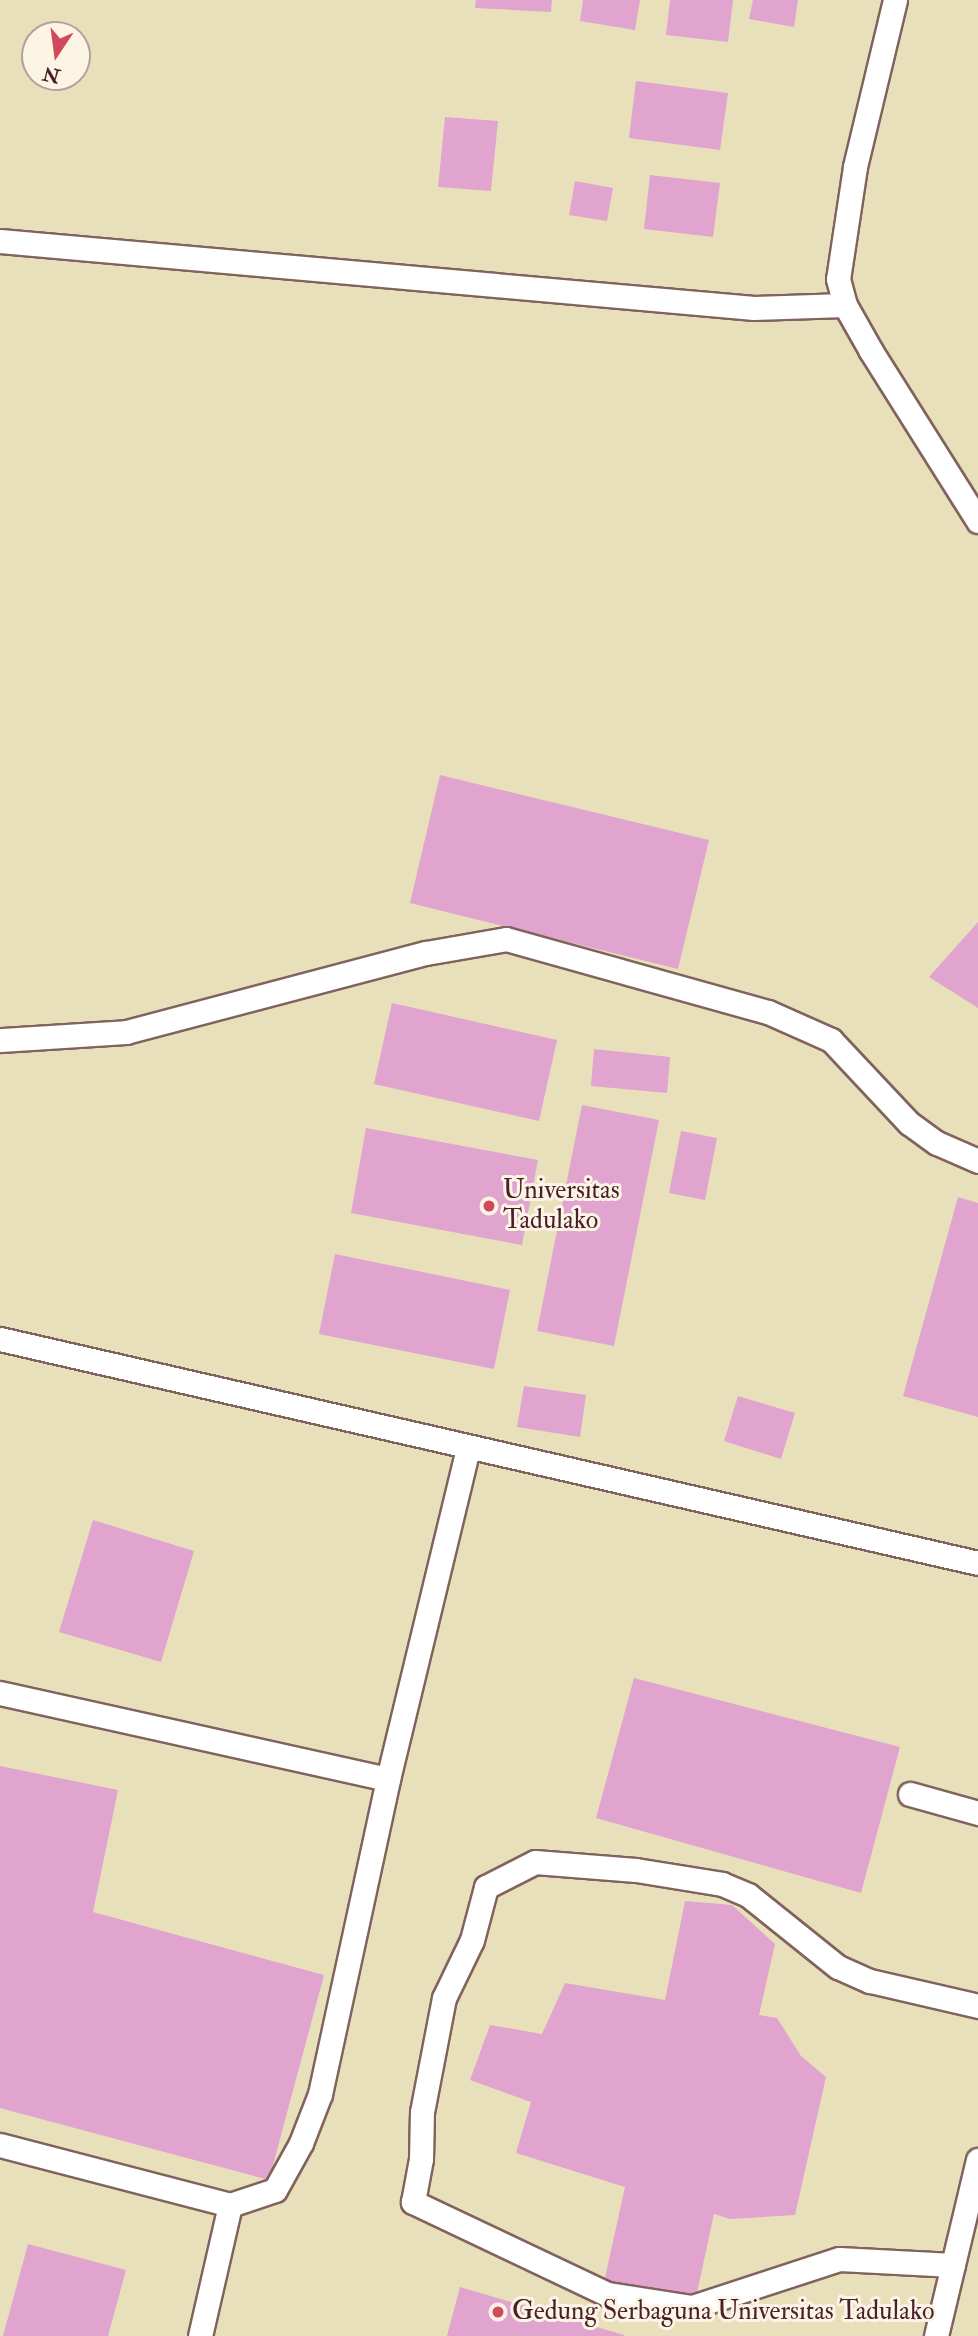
<!DOCTYPE html>
<style>
body{margin:0}
#map{position:relative;width:978px;height:2336px;overflow:hidden;background:#e8e0bb;font-family:"IM FELL Double Pica",serif}
div>[style]{position:absolute}
.building>*{inset:0;background:#e0a4ce}
.roads{filter:drop-shadow(2px 0 #81635d) drop-shadow(-2px 0 #81635d) drop-shadow(0 2px #81635d) drop-shadow(0 -2px #81635d)}
.service>*{height:23px;margin:-11.5px;padding:0 11.5px;transform-origin:11.5px;border-radius:11.5px;background:#fff}
.dots>*{width:19px;height:19px;translate:-50% -50%;box-sizing:border-box;border:4px solid #fcf5e5;border-radius:50%}
span{translate:-50% -50%;white-space:nowrap;text-align:center;line-height:1.15;-webkit-text-stroke:6px #fcf5e5;paint-order:stroke}
.poi-label{font-size:26px;color:#4a1f2b}
.left{translate:0 -50%;text-align:left}
.north{position:absolute;left:21px;top:21px;width:70px;height:70px;box-sizing:border-box;background:#fcf5e5;border:2px solid #b59f9b;border-radius:50%;rotate:193deg;font-size:19px;font-weight:700;line-height:28px;text-align:center;color:#4a1f2b}
.north::after{content:'';display:block;margin:auto;width:24px;height:32px;background:#d1495b;clip-path:polygon(50% 0,100% 100%,50% 72%,0 100%)}
</style>
<div id="map">
<div class="building">
<i style="clip-path:polygon(476px 0,552px 0,551px 12px,475px 8px)"></i>
<i style="clip-path:polygon(583px 0,640px 0,635px 30px,580px 21px)"></i>
<i style="clip-path:polygon(670px 0,733px 0,728px 42px,666px 35px)"></i>
<i style="clip-path:polygon(753px 0,798px 0,794px 27px,749px 19px)"></i>
<i style="clip-path:polygon(636px 81px,728px 93px,720px 150px,629px 138px)"></i>
<i style="clip-path:polygon(445px 117px,498px 121px,491px 191px,438px 187px)"></i>
<i style="clip-path:polygon(650px 175px,720px 183px,713px 237px,644px 229px)"></i>
<i style="clip-path:polygon(575px 181px,613px 188px,607px 221px,569px 215px)"></i>
<i style="clip-path:polygon(440px 775px,709px 840px,678px 969px,410px 903px)"></i>
<i style="clip-path:polygon(978px 922px,978px 1008px,929px 977px)"></i>
<i style="clip-path:polygon(392px 1003px,557px 1040px,539px 1121px,374px 1084px)"></i>
<i style="clip-path:polygon(594px 1049px,670px 1057px,667px 1093px,591px 1086px)"></i>
<i style="clip-path:polygon(582px 1105px,659px 1120px,614px 1346px,537px 1331px)"></i>
<i style="clip-path:polygon(366px 1128px,538px 1160px,522px 1245px,351px 1213px)"></i>
<i style="clip-path:polygon(681px 1131px,717px 1138px,705px 1200px,669px 1193px)"></i>
<i style="clip-path:polygon(958px 1197px,978px 1203px,978px 1417px,903px 1396px)"></i>
<i style="clip-path:polygon(335px 1254px,510px 1290px,494px 1369px,319px 1334px)"></i>
<i style="clip-path:polygon(524px 1386px,586px 1395px,580px 1437px,517px 1427px)"></i>
<i style="clip-path:polygon(738px 1396px,795px 1413px,781px 1459px,724px 1441px)"></i>
<i style="clip-path:polygon(93px 1520px,194px 1551px,161px 1662px,59px 1632px)"></i>
<i style="clip-path:polygon(634px 1678px,900px 1747px,861px 1893px,596px 1818px)"></i>
<i style="clip-path:polygon(0 1766px,118px 1790px,93px 1912px,324px 1975px,269px 2180px,0 2108px)"></i>
<i style="clip-path:polygon(685px 1901px,732px 1905px,775px 1944px,759px 2015px,777px 2018px,801px 2056px,826px 2077px,795px 2215px,730px 2219px,714px 2214px,695px 2302px,604px 2282px,625px 2187px,516px 2153px,531px 2102px,470px 2080px,490px 2025px,542px 2034px,565px 1983px,665px 2000px)"></i>
<i style="clip-path:polygon(28px 2244px,126px 2270px,108px 2336px,3px 2336px)"></i>
<i style="clip-path:polygon(460px 2287px,624px 2335px,624px 2336px,447px 2336px)"></i>
</div>
<div class="roads">
<div class="service">
<i style="left:895px;top:0;width:172px;rotate:103.5deg"></i>
<i style="left:855px;top:167px;width:113px;rotate:98.6deg"></i>
<i style="left:838px;top:279px;width:27px;rotate:75deg"></i>
<i style="left:845px;top:305px;width:53px;rotate:60.5deg"></i>
<i style="left:871px;top:351px;width:201px;rotate:57.8deg"></i>
<i style="left:0;top:241px;width:757px;rotate:5.08deg"></i>
<i style="left:754px;top:308px;width:91px;rotate:-1.9deg"></i>
<i style="left:0;top:1040px;width:126px;rotate:-3.6deg"></i>
<i style="left:126px;top:1032px;width:310px;rotate:-14.8deg"></i>
<i style="left:426px;top:953px;width:81px;rotate:-9.9deg"></i>
<i style="left:506px;top:939px;width:272px;rotate:15.6deg"></i>
<i style="left:768px;top:1012px;width:69px;rotate:24deg"></i>
<i style="left:831px;top:1040px;width:114px;rotate:46.8deg"></i>
<i style="left:909px;top:1123px;width:34px;rotate:36deg"></i>
<i style="left:937px;top:1143px;width:45px;rotate:23.7deg"></i>
<i style="left:0;top:1339px;width:1003px;rotate:12.9deg"></i>
<i style="left:0;top:1693px;width:397px;rotate:12.5deg"></i>
<i style="left:910px;top:1794px;width:71px;rotate:15.6deg"></i>
<i style="left:0;top:2145px;width:238px;rotate:14.6deg"></i>
<i style="left:953px;top:2265px;width:114px;rotate:-177deg"></i>
<i style="left:839px;top:2259px;width:155px;rotate:161.9deg"></i>
<i style="left:692px;top:2307px;width:86px;rotate:-171.3deg"></i>
<i style="left:607px;top:2294px;width:215px;rotate:-154.6deg"></i>
<i style="left:413px;top:2202px;width:44px;rotate:-79.5deg"></i>
<i style="left:421px;top:2159px;width:47px;rotate:-88.8deg"></i>
<i style="left:422px;top:2112px;width:116px;rotate:-79.1deg"></i>
<i style="left:444px;top:1998px;width:64px;rotate:-64.2deg"></i>
<i style="left:472px;top:1940px;width:55px;rotate:-75.2deg"></i>
<i style="left:486px;top:1887px;width:55px;rotate:-27deg"></i>
<i style="left:535px;top:1862px;width:101px;rotate:4.5deg"></i>
<i style="left:636px;top:1870px;width:87px;rotate:9.2deg"></i>
<i style="left:722px;top:1884px;width:28px;rotate:23deg"></i>
<i style="left:748px;top:1895px;width:115px;rotate:38.7deg"></i>
<i style="left:838px;top:1967px;width:35px;rotate:24deg"></i>
<i style="left:870px;top:1981px;width:111px;rotate:13deg"></i>
<i style="left:200px;top:2336px;width:134px;rotate:-77.1deg"></i>
<i style="left:230px;top:2205px;width:47px;rotate:-18.4deg"></i>
<i style="left:275px;top:2190px;width:54px;rotate:-61deg"></i>
<i style="left:301px;top:2143px;width:53px;rotate:-68.8deg"></i>
<i style="left:320px;top:2094px;width:322px;rotate:-77.8deg"></i>
<i style="left:388px;top:1779px;width:341px;rotate:-76.4deg"></i>
<i style="left:936px;top:2336px;width:181px;rotate:-76.6deg"></i>
</div>
</div>
<div class="dots">
<i style="left:489px;top:1206px;background:#d1495b"></i>
<i style="left:498px;top:2312px;background:#d1495b"></i>
</div>
<div class="poi-label">
<span class="left" style="left:503px;top:1206px">Universitas<br>Tadulako</span>
<span class="left" style="left:512px;top:2312px">Gedung Serbaguna Universitas Tadulako</span>
</div>
<div class="north">N</div>
</div>
